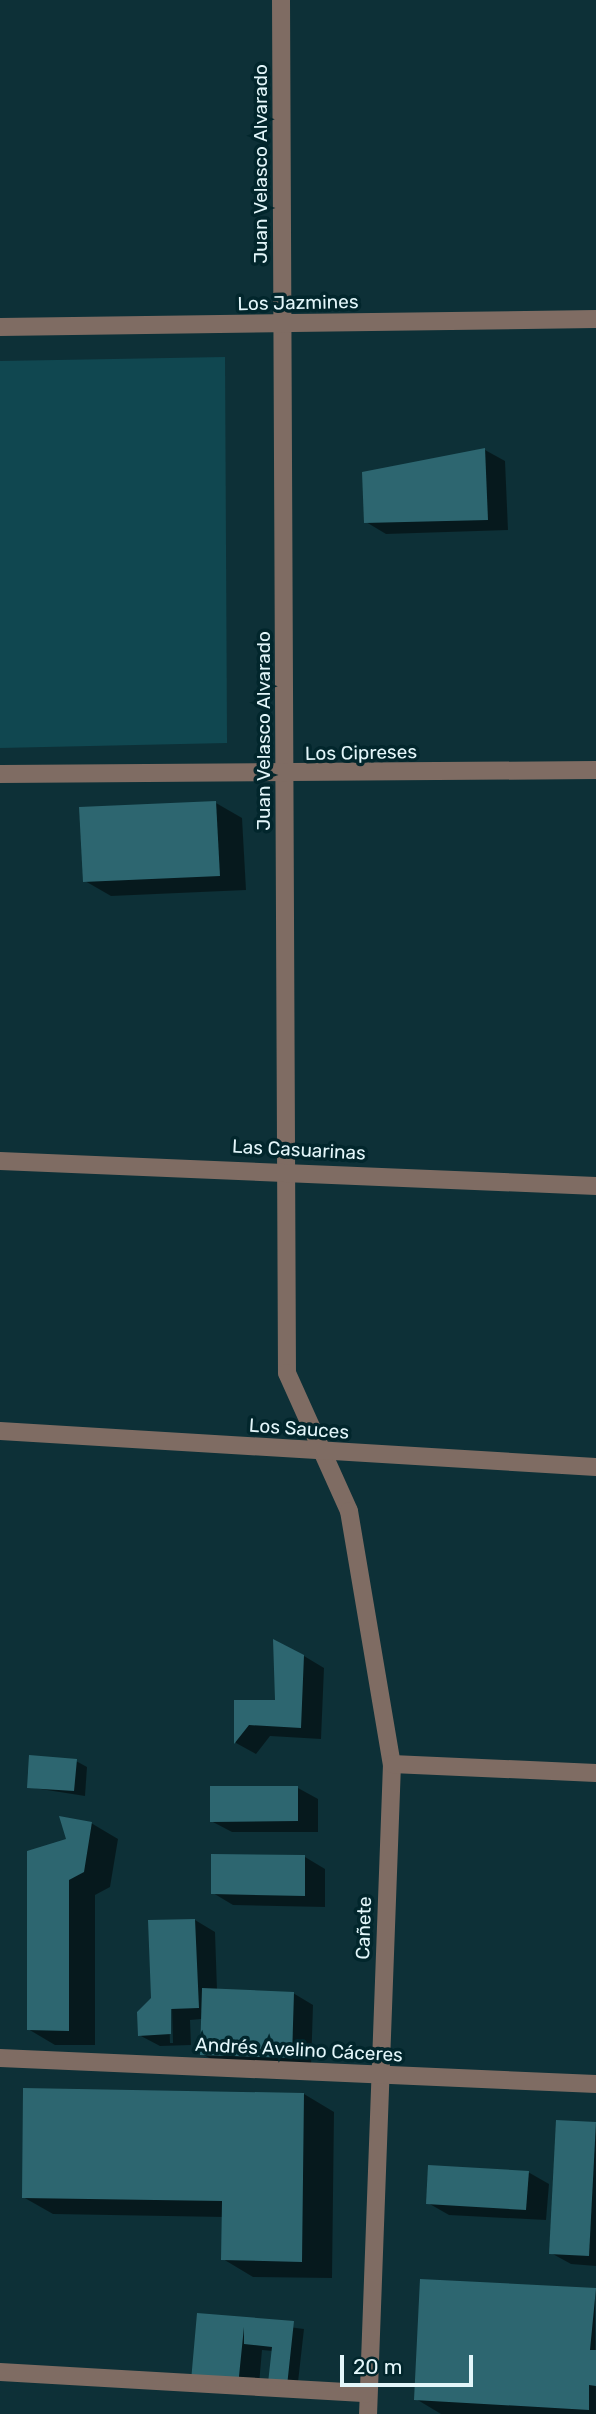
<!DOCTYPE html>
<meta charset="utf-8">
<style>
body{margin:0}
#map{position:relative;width:596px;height:2414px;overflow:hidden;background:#0d3037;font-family:Rubik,sans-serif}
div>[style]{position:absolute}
.green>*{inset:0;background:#104750}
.shadow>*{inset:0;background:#0007}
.building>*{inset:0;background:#2d6670}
.street>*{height:18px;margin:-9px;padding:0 9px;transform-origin:9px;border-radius:9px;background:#7f6c63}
span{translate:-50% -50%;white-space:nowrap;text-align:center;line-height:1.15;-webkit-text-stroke:7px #02262c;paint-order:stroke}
.street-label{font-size:19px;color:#e3f6fa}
.scale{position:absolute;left:340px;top:2355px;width:133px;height:32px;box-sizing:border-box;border:4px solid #e3f6fa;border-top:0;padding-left:9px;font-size:21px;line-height:24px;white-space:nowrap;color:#e3f6fa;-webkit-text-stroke:5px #02262c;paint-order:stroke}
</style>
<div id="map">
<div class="green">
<i style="clip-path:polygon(225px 357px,227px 743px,0 748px,0 361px)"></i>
</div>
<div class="shadow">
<i style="clip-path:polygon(485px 450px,505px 461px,508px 530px,386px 534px,366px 522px)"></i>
<i style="clip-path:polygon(216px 803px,242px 818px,246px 890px,111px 896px,85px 881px)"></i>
<i style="clip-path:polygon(304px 1656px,324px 1668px,321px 1739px,270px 1736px,256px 1754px,236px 1743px,236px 1701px,277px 1701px)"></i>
<i style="clip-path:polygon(76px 1761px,87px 1767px,85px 1796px,28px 1787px)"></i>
<i style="clip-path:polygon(298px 1788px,318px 1799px,318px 1832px,232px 1832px,211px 1821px)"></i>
<i style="clip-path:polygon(91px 1823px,118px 1839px,110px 1887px,95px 1895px,95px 2045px,55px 2045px,28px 2029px,68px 1840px)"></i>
<i style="clip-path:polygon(305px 1857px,325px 1869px,325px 1907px,233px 1905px,213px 1893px)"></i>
<i style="clip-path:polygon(evenodd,195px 1920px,215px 1932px,217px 1990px,293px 1993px,313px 2005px,311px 2068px,222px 2065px,202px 2054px,201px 2019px,190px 2020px,191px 2045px,160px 2046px,139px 2035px,195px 1920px,172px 2008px,173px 2043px,170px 2043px,169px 2011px,172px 2008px)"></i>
<i style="clip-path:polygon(304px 2094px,334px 2112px,332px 2278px,253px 2277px,223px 2259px,224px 2217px,53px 2214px,23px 2197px)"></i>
<i style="clip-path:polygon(558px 2121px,596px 2123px,596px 2266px,571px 2264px,551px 2253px)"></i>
<i style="clip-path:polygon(528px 2172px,549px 2184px,546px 2220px,449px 2215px,428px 2203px)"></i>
<i style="clip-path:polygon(595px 2290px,596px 2414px,441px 2414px,416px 2399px)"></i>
<i style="clip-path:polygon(198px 2315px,304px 2329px,297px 2391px,281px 2388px,273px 2351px,262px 2350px,258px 2396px,213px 2392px)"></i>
</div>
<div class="building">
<i style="clip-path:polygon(485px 448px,488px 520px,364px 523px,362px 472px)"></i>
<i style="clip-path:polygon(216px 801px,220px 876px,83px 882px,79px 807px)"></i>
<i style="clip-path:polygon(273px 1639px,304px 1655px,301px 1728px,249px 1725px,234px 1744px,234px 1700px,275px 1700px)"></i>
<i style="clip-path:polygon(29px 1755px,77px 1759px,74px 1791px,27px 1788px)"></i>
<i style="clip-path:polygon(210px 1786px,298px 1786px,298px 1821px,210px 1822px)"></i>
<i style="clip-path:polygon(59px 1816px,92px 1822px,84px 1872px,69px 1880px,69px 2031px,27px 2030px,27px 1851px,66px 1839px)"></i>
<i style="clip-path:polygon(211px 1854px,305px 1855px,305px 1896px,211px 1894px)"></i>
<i style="clip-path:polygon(195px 1919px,199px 2008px,171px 2009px,171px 2034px,138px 2036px,137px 2012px,151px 1998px,148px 1920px)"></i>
<i style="clip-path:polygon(202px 1988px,294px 1992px,292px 2058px,200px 2055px)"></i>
<i style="clip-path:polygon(23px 2088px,304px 2093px,302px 2262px,221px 2260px,222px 2201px,22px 2198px)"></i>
<i style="clip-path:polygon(556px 2120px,596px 2122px,589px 2256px,549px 2254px)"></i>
<i style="clip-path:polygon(428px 2165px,529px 2171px,526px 2210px,426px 2204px)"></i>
<i style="clip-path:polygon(420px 2279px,596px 2288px,590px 2350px,596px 2350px,596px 2386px,589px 2385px,589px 2410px,414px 2400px)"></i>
<i style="clip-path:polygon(197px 2313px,294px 2321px,287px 2386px,268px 2383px,272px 2347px,244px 2344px,244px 2327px,238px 2386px,191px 2381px)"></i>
</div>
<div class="street">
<i style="left:281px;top:0;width:1373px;rotate:89.75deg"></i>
<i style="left:287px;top:1373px;width:151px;rotate:65.8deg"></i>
<i style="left:349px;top:1511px;width:257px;rotate:80.4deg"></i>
<i style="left:392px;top:1764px;width:650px;rotate:92.11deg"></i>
<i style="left:0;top:327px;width:596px;rotate:-0.77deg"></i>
<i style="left:0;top:774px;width:596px;rotate:-0.38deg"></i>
<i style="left:0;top:1161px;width:597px;rotate:2.4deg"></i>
<i style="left:0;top:1431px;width:597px;rotate:3.46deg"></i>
<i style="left:392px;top:1764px;width:204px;rotate:2.5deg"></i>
<i style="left:0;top:2058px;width:597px;rotate:2.5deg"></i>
<i style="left:0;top:2372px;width:368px;rotate:3.3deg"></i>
</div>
<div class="street-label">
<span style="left:261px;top:164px;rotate:-90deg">Juan Velasco Alvarado</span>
<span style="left:298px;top:303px;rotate:-1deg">Los Jazmines</span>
<span style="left:264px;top:731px;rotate:-90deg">Juan Velasco Alvarado</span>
<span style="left:361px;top:753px;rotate:-1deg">Los Cipreses</span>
<span style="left:299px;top:1150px;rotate:3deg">Las Casuarinas</span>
<span style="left:299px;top:1429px;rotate:4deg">Los Sauces</span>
<span style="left:364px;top:1928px;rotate:-88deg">Cañete</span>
<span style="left:299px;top:2050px;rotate:3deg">Andrés Avelino Cáceres</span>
</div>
<div class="scale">20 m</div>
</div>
